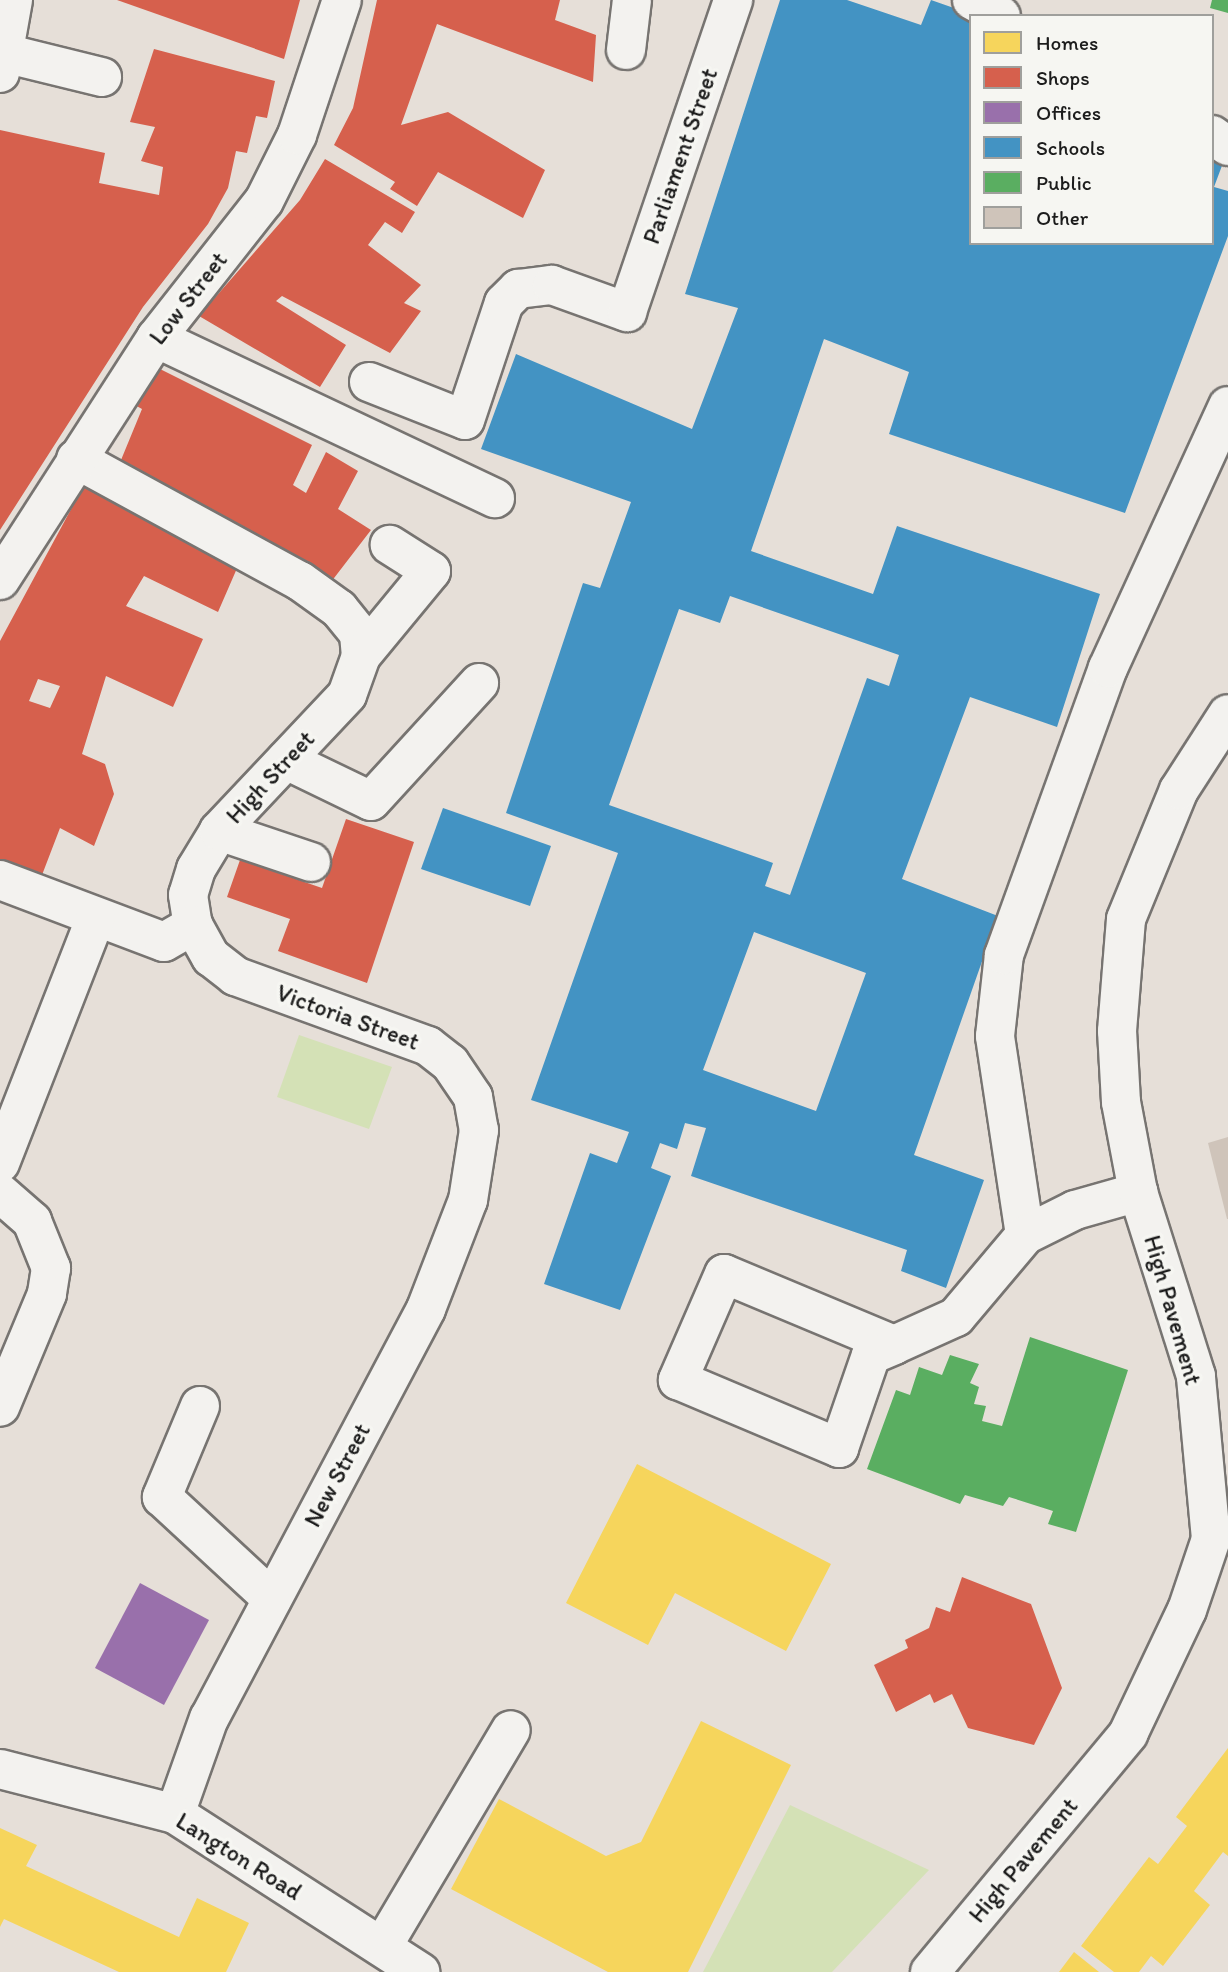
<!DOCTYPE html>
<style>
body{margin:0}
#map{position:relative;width:1228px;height:1972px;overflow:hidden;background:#e6dfd8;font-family:Itim,sans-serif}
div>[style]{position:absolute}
.green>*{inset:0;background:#d4e1b6}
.homes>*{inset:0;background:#f6d55c}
.shops>*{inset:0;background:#d6604d}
.offices>*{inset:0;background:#9970ab}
.schools>*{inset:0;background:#4393c3}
.public>*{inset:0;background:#5aae61}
.building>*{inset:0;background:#cfc4ba}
.roads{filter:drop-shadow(2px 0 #777471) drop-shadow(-2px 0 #777471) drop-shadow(0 2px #777471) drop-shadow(0 -2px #777471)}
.minor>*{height:38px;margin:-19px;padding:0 19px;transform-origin:19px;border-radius:19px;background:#f3f2ef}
span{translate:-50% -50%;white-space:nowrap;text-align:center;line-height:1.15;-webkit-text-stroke:7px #f6f6f2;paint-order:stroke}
.street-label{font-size:24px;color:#1c1c1c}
.legend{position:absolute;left:969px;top:14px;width:245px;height:231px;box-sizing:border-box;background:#f6f6f2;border:2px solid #9f9f9c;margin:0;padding:9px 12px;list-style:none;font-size:21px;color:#1c1c1c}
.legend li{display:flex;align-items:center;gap:14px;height:35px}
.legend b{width:35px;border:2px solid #9f9f9c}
</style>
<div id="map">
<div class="green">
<i style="clip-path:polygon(299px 1035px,392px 1067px,369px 1129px,277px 1097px)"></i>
<i style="clip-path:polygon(790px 1805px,929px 1870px,832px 1972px,703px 1972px)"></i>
</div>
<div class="homes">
<i style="clip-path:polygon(637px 1464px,831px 1564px,786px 1651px,675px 1593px,648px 1645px,566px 1603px)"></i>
<i style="clip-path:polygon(701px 1721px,791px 1765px,688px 1972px,608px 1972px,451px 1889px,499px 1799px,606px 1856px,641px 1842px)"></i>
<i style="clip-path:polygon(1228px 1748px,1228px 1856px,1223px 1852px,1194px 1891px,1210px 1905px,1163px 1966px,1151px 1956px,1139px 1972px,1114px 1972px,1081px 1946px,1149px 1857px,1158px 1864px,1187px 1826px,1176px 1817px)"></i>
<i style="clip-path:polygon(0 1828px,37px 1845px,26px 1866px,179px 1937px,197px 1898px,249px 1923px,226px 1972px,119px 1972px,4px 1919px,0 1927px)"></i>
<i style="clip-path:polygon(1074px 1952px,1099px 1972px,1059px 1972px)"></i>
</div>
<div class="shops">
<i style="clip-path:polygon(117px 0,300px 0,284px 59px)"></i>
<i style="clip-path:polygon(377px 0,560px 0,555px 20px,596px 35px,593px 82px,437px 24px,401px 125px,448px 112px,545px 170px,523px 218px,438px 172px,417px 206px,390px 189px,395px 182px,334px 145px,353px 108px)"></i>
<i style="clip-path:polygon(154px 49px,275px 81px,267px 118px,256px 116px,247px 153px,236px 151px,228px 188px,208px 224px,143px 307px,0 530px,0 130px,105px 153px,99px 183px,159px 195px,163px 167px,141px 161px,155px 127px,130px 122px)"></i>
<i style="clip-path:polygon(325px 159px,415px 212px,402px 233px,385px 222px,368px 245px,421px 285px,404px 303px,421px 311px,390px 353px,282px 296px,276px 301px,346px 345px,320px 387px,199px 316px,300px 200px)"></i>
<i style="clip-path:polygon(160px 369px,312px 445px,293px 485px,306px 493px,326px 452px,358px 471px,338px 509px,371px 530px,331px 582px,121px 460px,142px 409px,133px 404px)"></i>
<i style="clip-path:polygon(evenodd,83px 487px,238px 566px,218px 612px,144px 576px,126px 606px,203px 639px,173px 707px,106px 676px,82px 754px,105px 764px,114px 794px,94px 846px,60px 828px,42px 875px,0 861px,0 641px,83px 487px,38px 679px,60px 686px,50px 708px,29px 701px,38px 679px)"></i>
<i style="clip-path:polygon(346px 819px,414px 842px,367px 983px,278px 951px,290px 919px,227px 897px,240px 860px,322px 888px)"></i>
<i style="clip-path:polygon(962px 1577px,1031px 1604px,1062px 1688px,1034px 1745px,968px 1728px,952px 1694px,934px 1703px,930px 1694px,896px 1712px,874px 1665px,908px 1648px,905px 1640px,929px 1628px,936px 1607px,950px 1612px)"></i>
</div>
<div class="offices">
<i style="clip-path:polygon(140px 1583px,209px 1620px,164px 1705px,95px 1668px)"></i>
</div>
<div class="schools">
<i style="clip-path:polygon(evenodd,780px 0,847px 0,921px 25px,931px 0,971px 14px,971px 243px,1212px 243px,1212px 151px,1226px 155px,1214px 187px,1228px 191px,1228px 236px,1125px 513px,889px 434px,909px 372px,824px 339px,751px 551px,873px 594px,897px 526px,1100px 594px,1057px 727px,970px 697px,902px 879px,998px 916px,914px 1155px,984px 1180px,946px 1288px,901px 1271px,907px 1250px,691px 1176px,706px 1128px,685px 1123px,677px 1149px,660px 1143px,651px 1168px,671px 1176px,620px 1310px,544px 1284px,590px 1153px,617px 1163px,629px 1132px,531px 1100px,618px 853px,506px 813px,583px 583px,600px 588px,631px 502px,481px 449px,516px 354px,692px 429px,738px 308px,685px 294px,780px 0,730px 596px,899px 655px,889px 686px,867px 678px,790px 895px,765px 886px,773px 863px,609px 805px,679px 609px,720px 623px,730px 596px,780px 0,754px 932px,866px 973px,816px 1111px,703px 1070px,754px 932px)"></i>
<i style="clip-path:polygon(443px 808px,551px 846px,530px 906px,421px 869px)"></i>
</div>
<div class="public">
<i style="clip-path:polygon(1212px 0,1228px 0,1228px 13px,1210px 8px)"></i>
<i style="clip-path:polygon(1030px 1337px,1128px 1370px,1076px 1532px,1048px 1524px,1053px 1511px,1009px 1497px,1003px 1506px,965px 1495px,960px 1504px,867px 1469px,896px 1390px,910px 1395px,919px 1367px,942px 1375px,950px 1355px,979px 1364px,970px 1383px,979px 1387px,974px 1404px,986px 1406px,982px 1421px,1002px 1426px)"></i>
</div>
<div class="building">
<i style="clip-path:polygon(1228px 1137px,1228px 1219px,1227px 1219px,1208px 1143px)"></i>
</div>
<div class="roads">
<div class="minor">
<i style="left:972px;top:0;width:33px;rotate:29deg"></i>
<i style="left:626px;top:50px;width:50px;rotate:-83.2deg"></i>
<i style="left:4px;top:53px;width:101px;rotate:13.8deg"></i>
<i style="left:0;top:73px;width:74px;rotate:-79.9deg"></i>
<i style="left:1212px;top:135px;width:19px;rotate:35deg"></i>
<i style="left:156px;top:338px;width:375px;rotate:25.3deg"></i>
<i style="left:369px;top:382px;width:103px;rotate:21.6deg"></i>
<i style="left:465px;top:420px;width:123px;rotate:-71.6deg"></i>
<i style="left:504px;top:303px;width:20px;rotate:-45deg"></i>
<i style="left:518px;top:289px;width:34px;rotate:-7deg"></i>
<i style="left:552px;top:285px;width:80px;rotate:19.8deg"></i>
<i style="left:627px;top:312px;width:330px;rotate:-71.2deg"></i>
<i style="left:76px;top:459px;width:255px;rotate:28.6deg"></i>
<i style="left:300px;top:581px;width:48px;rotate:35.7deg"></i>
<i style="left:339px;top:609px;width:32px;rotate:51deg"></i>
<i style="left:359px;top:634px;width:22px;rotate:85deg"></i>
<i style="left:361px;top:656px;width:41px;rotate:109.7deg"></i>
<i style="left:347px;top:695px;width:187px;rotate:133.3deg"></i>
<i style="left:219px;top:831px;width:44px;rotate:121.2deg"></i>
<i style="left:196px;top:869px;width:27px;rotate:107deg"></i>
<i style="left:188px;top:895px;width:30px;rotate:81deg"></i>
<i style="left:193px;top:925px;width:37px;rotate:61deg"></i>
<i style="left:211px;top:957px;width:31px;rotate:38deg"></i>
<i style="left:235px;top:976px;width:205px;rotate:19.9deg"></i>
<i style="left:428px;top:1046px;width:28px;rotate:38deg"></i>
<i style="left:450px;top:1063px;width:41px;rotate:55.9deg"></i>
<i style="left:473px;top:1097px;width:34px;rotate:80deg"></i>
<i style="left:479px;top:1130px;width:71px;rotate:98.9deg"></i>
<i style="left:468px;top:1200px;width:117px;rotate:111.1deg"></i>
<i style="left:426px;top:1309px;width:463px;rotate:117.9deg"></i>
<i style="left:209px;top:1718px;width:102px;rotate:109.5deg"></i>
<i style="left:0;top:580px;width:288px;rotate:-57.2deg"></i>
<i style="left:156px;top:338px;width:174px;rotate:-51.8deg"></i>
<i style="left:264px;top:201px;width:74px;rotate:-63.4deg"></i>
<i style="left:297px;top:135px;width:142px;rotate:-71.6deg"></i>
<i style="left:361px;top:656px;width:110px;rotate:-50.5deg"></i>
<i style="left:431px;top:571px;width:49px;rotate:-147.6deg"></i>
<i style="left:286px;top:760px;width:94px;rotate:25.8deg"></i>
<i style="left:371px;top:801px;width:160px;rotate:-47.5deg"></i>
<i style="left:219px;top:831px;width:97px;rotate:18.6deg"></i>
<i style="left:0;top:880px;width:175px;rotate:20.7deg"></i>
<i style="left:164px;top:942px;width:34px;rotate:-30deg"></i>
<i style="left:0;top:1163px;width:264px;rotate:-68.7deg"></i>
<i style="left:0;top:1193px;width:43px;rotate:41.2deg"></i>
<i style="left:32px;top:1221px;width:51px;rotate:68deg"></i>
<i style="left:51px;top:1268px;width:26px;rotate:99deg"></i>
<i style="left:47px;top:1294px;width:122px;rotate:112.6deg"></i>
<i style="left:1025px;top:1235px;width:201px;rotate:-98.6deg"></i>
<i style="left:995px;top:1036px;width:81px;rotate:-83.7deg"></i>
<i style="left:1004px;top:955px;width:305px;rotate:-70.1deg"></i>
<i style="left:1108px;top:668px;width:288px;rotate:-65.4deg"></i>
<i style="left:894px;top:1345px;width:184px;rotate:-157.3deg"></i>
<i style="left:724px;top:1274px;width:116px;rotate:113.5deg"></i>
<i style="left:678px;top:1380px;width:175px;rotate:22.9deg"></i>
<i style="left:839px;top:1448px;width:98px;rotate:-71deg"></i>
<i style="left:871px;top:1355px;width:25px;rotate:-23deg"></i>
<i style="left:894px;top:1345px;width:68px;rotate:-24.3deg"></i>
<i style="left:956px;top:1317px;width:107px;rotate:-49.9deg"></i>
<i style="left:1025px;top:1235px;width:56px;rotate:-26.6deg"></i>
<i style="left:1075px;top:1210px;width:66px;rotate:-15.9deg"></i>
<i style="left:200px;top:1406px;width:99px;rotate:112.7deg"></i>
<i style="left:162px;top:1497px;width:150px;rotate:42.8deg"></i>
<i style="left:0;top:1769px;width:181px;rotate:14.4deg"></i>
<i style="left:175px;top:1814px;width:292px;rotate:32.8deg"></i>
<i style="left:382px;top:1947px;width:252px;rotate:-59.3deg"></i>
<i style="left:930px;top:1972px;width:310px;rotate:-50.2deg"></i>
<i style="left:1128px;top:1734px;width:137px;rotate:-64.6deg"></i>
<i style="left:1187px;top:1610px;width:75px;rotate:-71.3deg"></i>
<i style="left:1211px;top:1539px;width:164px;rotate:-95.3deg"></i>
<i style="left:1196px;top:1376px;width:193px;rotate:-107.5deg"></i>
<i style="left:1138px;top:1192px;width:92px;rotate:-100.7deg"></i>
<i style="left:1121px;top:1102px;width:71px;rotate:-93.2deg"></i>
<i style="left:1117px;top:1031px;width:112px;rotate:-85.4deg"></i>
<i style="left:1126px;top:919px;width:139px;rotate:-67.7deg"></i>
<i style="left:1179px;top:790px;width:90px;rotate:-57.2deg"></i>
</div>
</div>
<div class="street-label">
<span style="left:680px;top:156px;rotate:-71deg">Parliament Street</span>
<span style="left:188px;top:298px;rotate:-52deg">Low Street</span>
<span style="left:270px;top:777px;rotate:-47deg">High Street</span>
<span style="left:348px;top:1017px;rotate:20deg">Victoria Street</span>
<span style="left:1173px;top:1310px;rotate:74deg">High Pavement</span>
<span style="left:337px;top:1475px;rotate:-62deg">New Street</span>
<span style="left:239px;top:1856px;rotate:32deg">Langton Road</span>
<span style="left:1023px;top:1860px;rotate:-50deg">High Pavement</span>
</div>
<ul class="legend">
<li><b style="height:19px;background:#f6d55c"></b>Homes</li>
<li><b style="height:19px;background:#d6604d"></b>Shops</li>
<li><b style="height:19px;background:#9970ab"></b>Offices</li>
<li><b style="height:19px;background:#4393c3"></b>Schools</li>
<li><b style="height:19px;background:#5aae61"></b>Public</li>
<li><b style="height:19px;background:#cfc4ba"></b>Other</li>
</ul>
</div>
